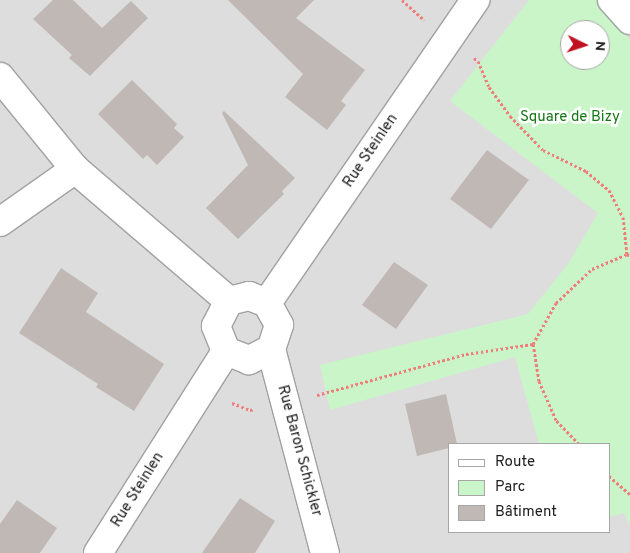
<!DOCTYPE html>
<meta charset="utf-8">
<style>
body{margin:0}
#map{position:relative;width:630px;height:553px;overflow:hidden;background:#f0ece8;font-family:Overpass,sans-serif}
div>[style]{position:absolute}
.residential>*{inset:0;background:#dedddd}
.park>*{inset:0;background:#c9f5c9}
.building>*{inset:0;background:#c0b8b4}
.path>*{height:3px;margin-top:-1.5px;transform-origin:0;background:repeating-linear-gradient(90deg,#ef7d7a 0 2.5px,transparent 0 5px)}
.roads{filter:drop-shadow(1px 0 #a1a1a1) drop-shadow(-1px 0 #a1a1a1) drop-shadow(0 1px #a1a1a1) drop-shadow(0 -1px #a1a1a1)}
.minor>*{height:28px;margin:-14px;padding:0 14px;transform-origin:14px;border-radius:14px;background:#fff}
span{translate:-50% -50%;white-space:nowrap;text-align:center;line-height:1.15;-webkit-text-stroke:5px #fff;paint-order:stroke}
.park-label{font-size:15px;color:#157716}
.street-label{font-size:15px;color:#202020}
.legend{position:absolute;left:448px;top:443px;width:162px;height:90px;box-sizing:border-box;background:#fff;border:1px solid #a6a6a6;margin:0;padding:6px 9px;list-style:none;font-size:15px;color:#202020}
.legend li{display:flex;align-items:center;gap:10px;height:25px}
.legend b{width:25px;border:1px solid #a6a6a6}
.north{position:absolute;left:560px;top:20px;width:50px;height:50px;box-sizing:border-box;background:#fff;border:1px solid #a6a6a6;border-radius:50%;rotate:94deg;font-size:14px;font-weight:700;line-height:20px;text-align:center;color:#202020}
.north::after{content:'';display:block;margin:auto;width:18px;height:22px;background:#bf111f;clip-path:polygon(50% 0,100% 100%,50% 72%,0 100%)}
</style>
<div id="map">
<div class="residential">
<i style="clip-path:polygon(evenodd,0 0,630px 0,630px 553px,0 553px,0 0,570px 30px,600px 30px,600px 60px,570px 60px,570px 30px,0 0,449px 444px,609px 444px,609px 532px,449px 532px,449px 444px)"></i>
</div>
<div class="park">
<i style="clip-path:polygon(evenodd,529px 0,597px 0,630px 40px,630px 525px,624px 513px,609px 517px,609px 444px,539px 444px,515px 357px,330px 410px,320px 365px,528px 314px,568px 264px,598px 213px,450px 101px,529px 0,570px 30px,600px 30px,600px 60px,570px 60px,570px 30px)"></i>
</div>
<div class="building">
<i style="clip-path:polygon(53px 0,73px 0,102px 28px,131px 1px,148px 18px,90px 76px,69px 58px,72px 55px,33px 19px)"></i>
<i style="clip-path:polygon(228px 0,314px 0,296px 18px,365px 70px,341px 101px,346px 105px,327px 130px,285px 97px,303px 74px)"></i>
<i style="clip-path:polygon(132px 80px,177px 124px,174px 128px,184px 137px,157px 165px,147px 155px,143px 159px,98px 114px)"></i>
<i style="clip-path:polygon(224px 111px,295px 178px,282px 191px,284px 194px,238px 239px,206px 208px,248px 165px,222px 113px)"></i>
<i style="clip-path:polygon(487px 150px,529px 180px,491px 229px,450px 199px)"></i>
<i style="clip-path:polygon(394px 262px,428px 285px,396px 329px,362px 305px)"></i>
<i style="clip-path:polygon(61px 268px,98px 293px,86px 312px,164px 364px,134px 411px,96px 387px,98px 384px,19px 333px)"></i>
<i style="clip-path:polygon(446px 394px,457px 444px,449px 444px,449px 448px,417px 456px,405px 404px)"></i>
<i style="clip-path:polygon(240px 498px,275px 521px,255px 553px,202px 553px)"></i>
<i style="clip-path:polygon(17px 500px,57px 528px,40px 553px,0 553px,0 524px)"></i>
</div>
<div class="path">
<i style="left:402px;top:0;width:30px;rotate:42deg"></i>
<i style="left:474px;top:58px;width:5px;rotate:37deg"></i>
<i style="left:478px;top:61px;width:28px;rotate:67deg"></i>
<i style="left:489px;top:87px;width:36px;rotate:54deg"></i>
<i style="left:510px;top:116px;width:47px;rotate:45.9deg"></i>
<i style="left:543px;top:150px;width:48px;rotate:26deg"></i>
<i style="left:586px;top:171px;width:30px;rotate:40deg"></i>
<i style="left:609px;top:190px;width:30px;rotate:63deg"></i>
<i style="left:623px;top:217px;width:37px;rotate:84deg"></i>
<i style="left:627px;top:254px;width:4px;rotate:34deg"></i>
<i style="left:317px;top:395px;width:155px;rotate:-15.4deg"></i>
<i style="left:466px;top:354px;width:68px;rotate:-8.5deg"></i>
<i style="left:232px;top:403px;width:19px;rotate:21deg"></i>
<i style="left:250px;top:410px;width:5px;rotate:-11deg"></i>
<i style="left:579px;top:444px;width:33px;rotate:-134deg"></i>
<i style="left:556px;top:420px;width:43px;rotate:-113.6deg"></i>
<i style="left:539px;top:381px;width:37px;rotate:-99deg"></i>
<i style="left:533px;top:344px;width:47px;rotate:-60.7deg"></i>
<i style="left:556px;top:303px;width:50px;rotate:-43.4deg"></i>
<i style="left:592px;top:269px;width:38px;rotate:-23deg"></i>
<i style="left:609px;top:476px;width:28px;rotate:41deg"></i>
</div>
<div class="roads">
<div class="minor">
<i style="left:612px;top:0;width:27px;rotate:48deg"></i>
<i style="left:0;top:77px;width:119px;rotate:50.8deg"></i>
<i style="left:75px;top:169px;width:203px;rotate:40.6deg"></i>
<i style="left:0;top:222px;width:92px;rotate:-35.2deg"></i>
<i style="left:249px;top:296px;width:19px;rotate:21deg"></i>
<i style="left:267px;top:303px;width:25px;rotate:61deg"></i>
<i style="left:279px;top:325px;width:25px;rotate:108deg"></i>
<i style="left:271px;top:349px;width:25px;rotate:153deg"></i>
<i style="left:249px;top:360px;width:25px;rotate:-159deg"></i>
<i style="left:226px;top:351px;width:27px;rotate:-112deg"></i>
<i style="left:216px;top:326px;width:28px;rotate:-63deg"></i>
<i style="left:229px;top:301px;width:21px;rotate:-14deg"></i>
<i style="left:267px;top:303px;width:368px;rotate:-55.5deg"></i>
<i style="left:271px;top:349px;width:211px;rotate:75.2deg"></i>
<i style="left:98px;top:553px;width:239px;rotate:-57.6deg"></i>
</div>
</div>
<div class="park-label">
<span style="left:570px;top:118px">Square de Bizy</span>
</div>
<div class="street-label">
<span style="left:371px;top:151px;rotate:-56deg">Rue Steinlen</span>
<span style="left:299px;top:451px;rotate:75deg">Rue Baron Schickler</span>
<span style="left:138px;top:490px;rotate:-58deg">Rue Steinlen</span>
</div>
<ul class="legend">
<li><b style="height:6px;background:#fff"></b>Route</li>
<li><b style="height:14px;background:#c9f5c9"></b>Parc</li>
<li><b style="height:14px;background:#c0b8b4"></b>Bâtiment</li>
</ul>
<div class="north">N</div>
</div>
